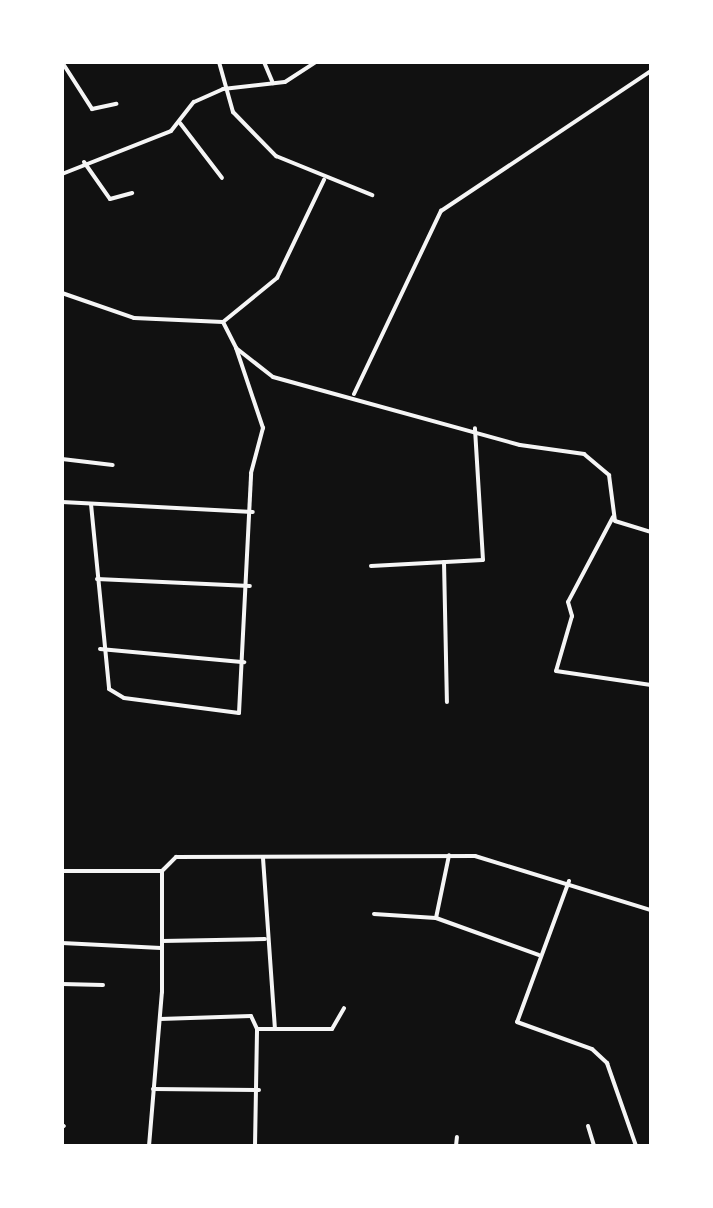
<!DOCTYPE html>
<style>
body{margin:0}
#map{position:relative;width:713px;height:1208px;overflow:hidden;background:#111;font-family:"Work Sans",sans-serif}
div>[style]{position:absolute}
.minor>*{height:4px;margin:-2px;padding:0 2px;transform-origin:2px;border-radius:2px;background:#f5f5f5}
span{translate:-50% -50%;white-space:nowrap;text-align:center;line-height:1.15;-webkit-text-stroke:6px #fff;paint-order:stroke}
.frame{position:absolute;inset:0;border:64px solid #fff;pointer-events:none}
</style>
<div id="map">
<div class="minor">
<i style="left:62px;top:62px;width:56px;rotate:57.4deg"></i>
<i style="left:92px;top:109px;width:25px;rotate:-12deg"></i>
<i style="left:219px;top:62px;width:52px;rotate:74.4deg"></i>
<i style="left:233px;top:112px;width:62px;rotate:45.7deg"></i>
<i style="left:276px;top:156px;width:104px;rotate:22.1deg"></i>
<i style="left:264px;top:62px;width:23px;rotate:67deg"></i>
<i style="left:180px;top:123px;width:69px;rotate:52.6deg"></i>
<i style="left:84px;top:162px;width:45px;rotate:54.9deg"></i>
<i style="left:110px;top:199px;width:23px;rotate:-15deg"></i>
<i style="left:62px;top:174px;width:117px;rotate:-21.5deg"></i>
<i style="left:171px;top:131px;width:37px;rotate:-52deg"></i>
<i style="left:194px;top:102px;width:32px;rotate:-24deg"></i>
<i style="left:223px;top:89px;width:62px;rotate:-6.4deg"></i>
<i style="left:285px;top:82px;width:37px;rotate:-33deg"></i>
<i style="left:62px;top:293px;width:76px;rotate:19.1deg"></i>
<i style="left:134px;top:318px;width:89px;rotate:2.6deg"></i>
<i style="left:223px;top:322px;width:29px;rotate:63deg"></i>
<i style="left:236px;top:348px;width:47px;rotate:38.1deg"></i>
<i style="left:273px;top:377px;width:256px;rotate:15.4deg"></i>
<i style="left:520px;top:445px;width:65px;rotate:8deg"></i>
<i style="left:584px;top:454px;width:33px;rotate:40deg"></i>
<i style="left:609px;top:475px;width:46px;rotate:82.6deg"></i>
<i style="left:615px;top:521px;width:38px;rotate:17deg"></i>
<i style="left:223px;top:322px;width:70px;rotate:-39.2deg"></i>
<i style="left:277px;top:278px;width:109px;rotate:-64.4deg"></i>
<i style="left:354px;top:394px;width:203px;rotate:-64.6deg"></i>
<i style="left:441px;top:211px;width:252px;rotate:-33.7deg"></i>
<i style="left:62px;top:459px;width:51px;rotate:6.7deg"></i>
<i style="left:62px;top:502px;width:191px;rotate:3deg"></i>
<i style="left:91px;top:504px;width:186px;rotate:84.4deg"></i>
<i style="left:109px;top:689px;width:17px;rotate:31deg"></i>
<i style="left:124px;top:698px;width:116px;rotate:7.4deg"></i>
<i style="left:239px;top:713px;width:240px;rotate:-87.1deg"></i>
<i style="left:251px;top:473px;width:47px;rotate:-75.1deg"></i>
<i style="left:263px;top:428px;width:84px;rotate:-108.6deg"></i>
<i style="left:613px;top:517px;width:96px;rotate:117.9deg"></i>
<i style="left:568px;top:602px;width:15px;rotate:74deg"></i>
<i style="left:572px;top:616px;width:57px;rotate:106.2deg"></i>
<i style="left:556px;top:671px;width:96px;rotate:8.4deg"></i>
<i style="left:444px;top:562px;width:140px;rotate:88.8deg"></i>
<i style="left:371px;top:566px;width:112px;rotate:-3.1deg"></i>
<i style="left:483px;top:560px;width:132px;rotate:-93.5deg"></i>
<i style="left:97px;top:579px;width:153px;rotate:2.6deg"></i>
<i style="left:100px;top:649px;width:145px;rotate:5.2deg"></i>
<i style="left:263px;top:858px;width:170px;rotate:86deg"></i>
<i style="left:62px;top:871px;width:100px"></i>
<i style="left:162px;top:871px;width:20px;rotate:-45deg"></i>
<i style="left:176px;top:857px;width:299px;rotate:-0.2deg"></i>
<i style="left:475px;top:856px;width:184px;rotate:17.1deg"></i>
<i style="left:569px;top:881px;width:150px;rotate:110.2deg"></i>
<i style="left:517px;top:1022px;width:80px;rotate:19.8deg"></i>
<i style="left:592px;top:1049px;width:21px;rotate:43deg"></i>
<i style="left:607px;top:1063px;width:88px;rotate:70.7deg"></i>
<i style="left:374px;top:914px;width:62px;rotate:3.7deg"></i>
<i style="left:436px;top:918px;width:109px;rotate:19.8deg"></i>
<i style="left:436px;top:918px;width:64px;rotate:-78.3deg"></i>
<i style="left:162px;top:941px;width:103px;rotate:-1.1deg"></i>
<i style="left:62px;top:943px;width:99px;rotate:2.9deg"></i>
<i style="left:62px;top:984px;width:41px;rotate:1.4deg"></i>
<i style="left:160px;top:1019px;width:91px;rotate:-1.9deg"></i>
<i style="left:251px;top:1016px;width:14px;rotate:65deg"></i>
<i style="left:257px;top:1029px;width:75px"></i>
<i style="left:332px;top:1029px;width:24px;rotate:-60deg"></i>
<i style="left:153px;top:1089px;width:106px;rotate:0.5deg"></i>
<i style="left:588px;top:1126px;width:21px;rotate:73deg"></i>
<i style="left:62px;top:1127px;width:2px;rotate:-27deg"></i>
<i style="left:149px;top:1146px;width:155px;rotate:-85.2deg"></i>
<i style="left:162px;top:992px;width:121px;rotate:-90deg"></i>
<i style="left:255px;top:1146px;width:117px;rotate:-89deg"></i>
<i style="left:456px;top:1146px;width:9px;rotate:-84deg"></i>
</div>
<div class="frame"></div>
</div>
